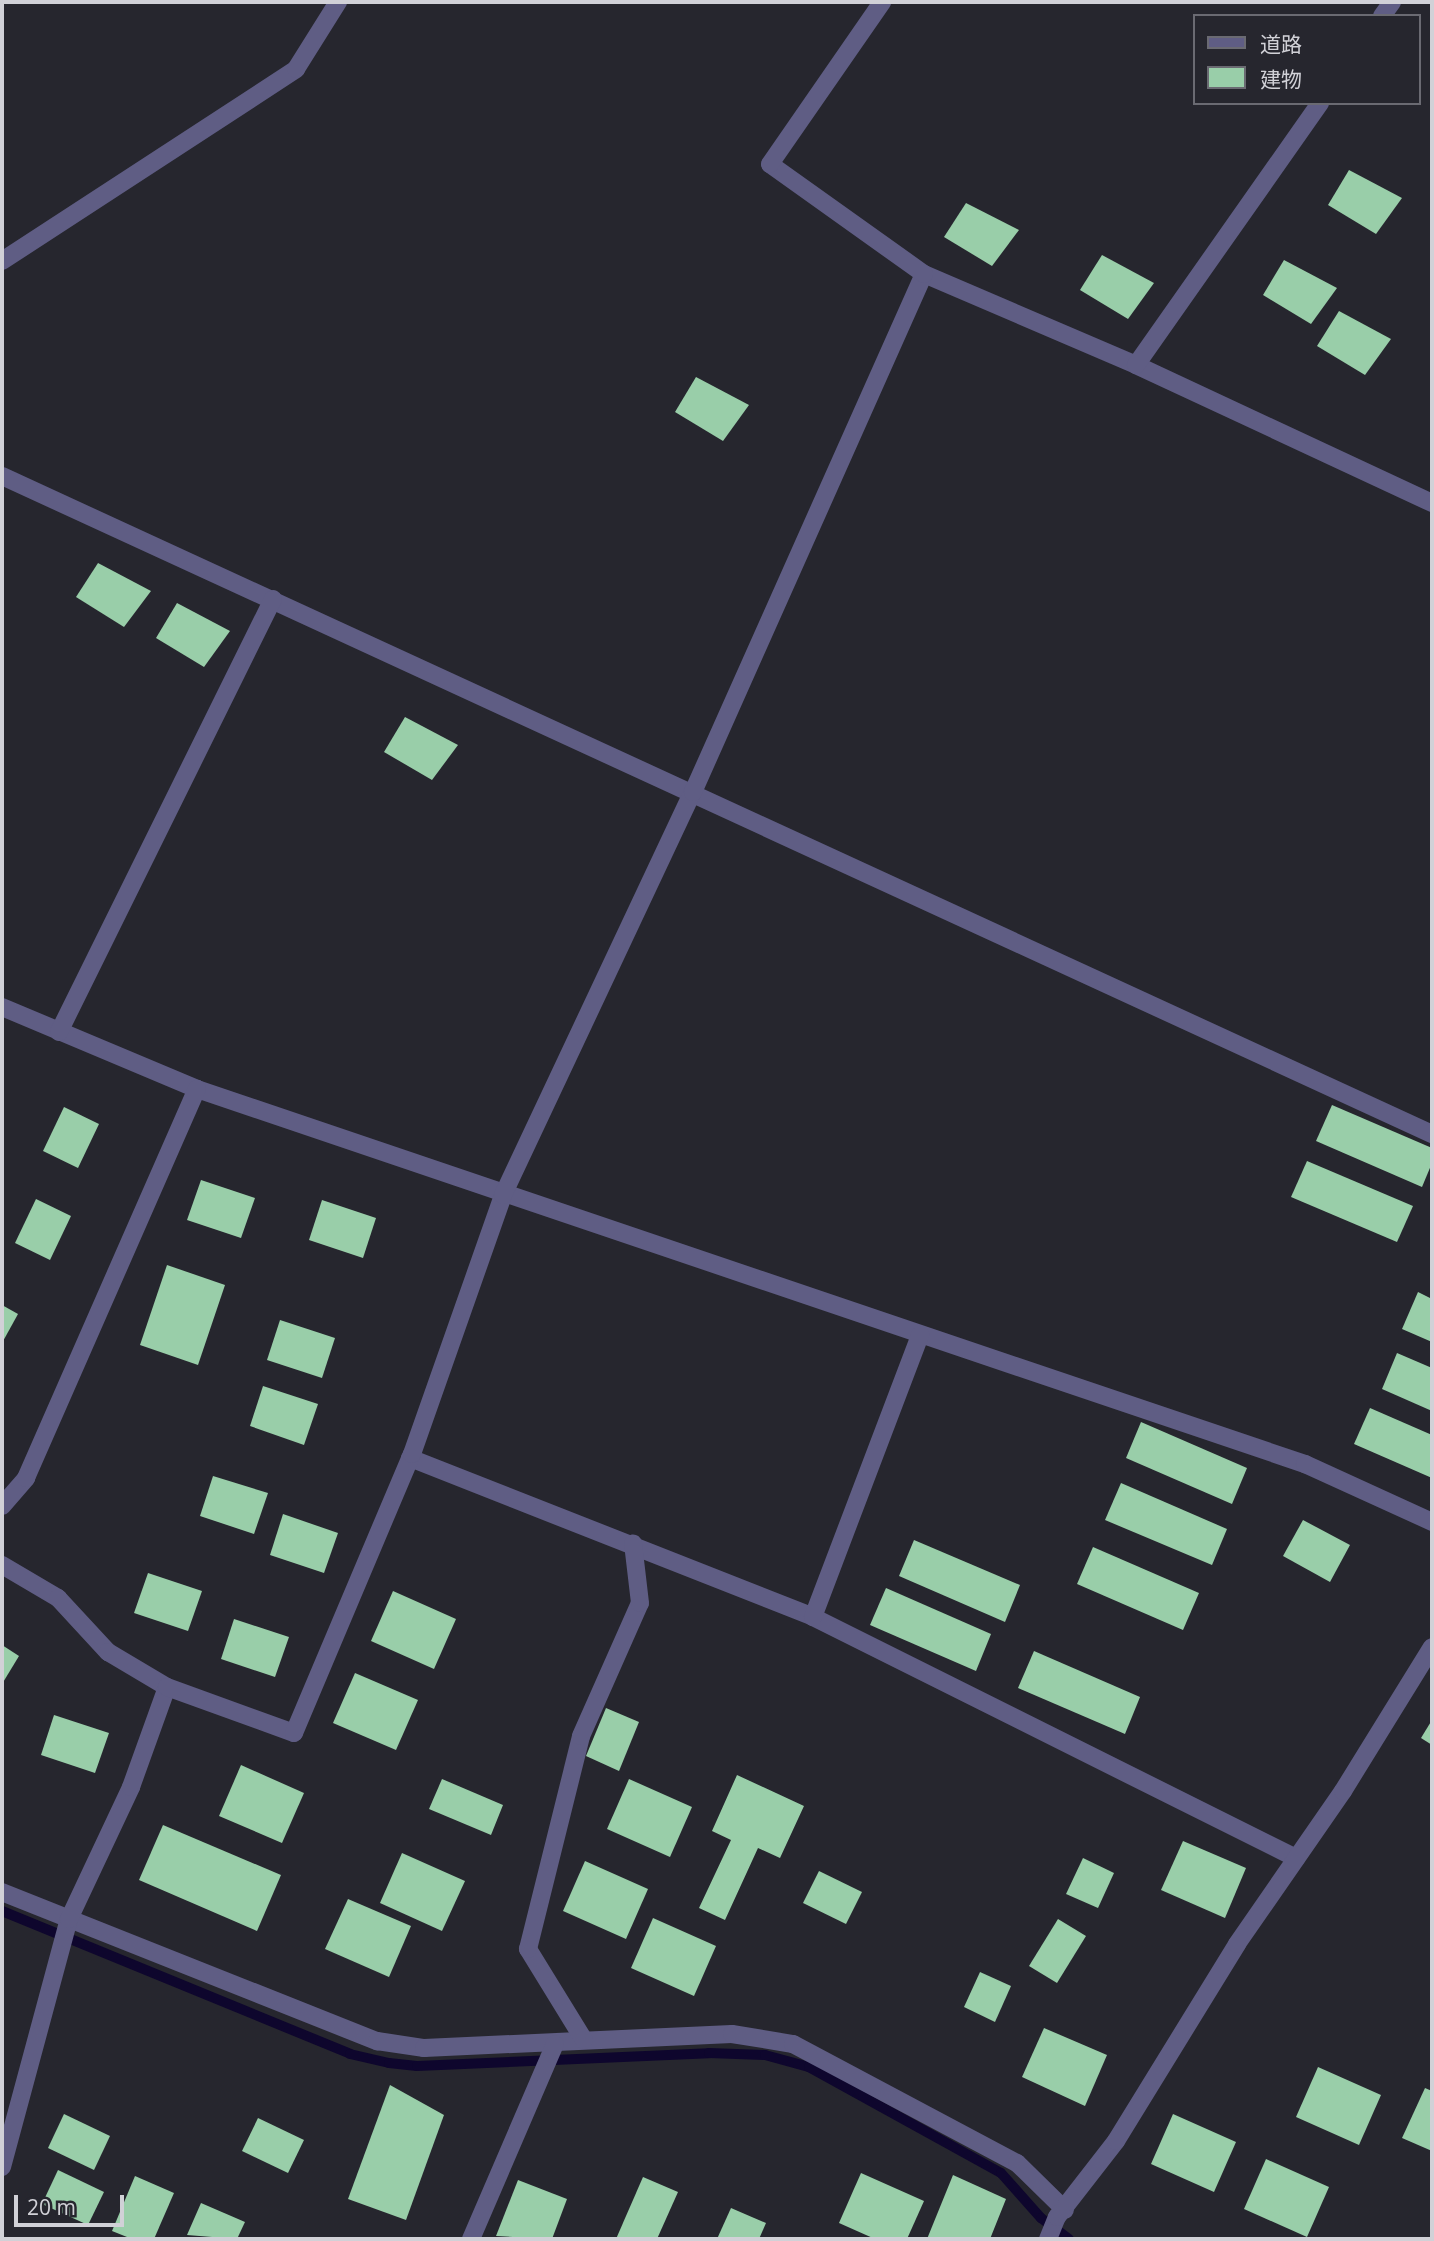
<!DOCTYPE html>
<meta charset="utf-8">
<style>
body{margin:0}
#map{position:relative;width:1434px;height:2241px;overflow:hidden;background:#26262e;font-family:"Open Sans","Noto Sans JP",sans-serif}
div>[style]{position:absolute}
.stream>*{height:10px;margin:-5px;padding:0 5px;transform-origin:5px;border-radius:5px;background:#0e062d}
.building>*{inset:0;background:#99cea9}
.minor>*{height:18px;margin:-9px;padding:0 9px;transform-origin:9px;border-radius:9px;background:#5f5d84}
span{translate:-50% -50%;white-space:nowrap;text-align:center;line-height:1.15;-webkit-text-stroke:7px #26262e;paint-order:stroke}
.frame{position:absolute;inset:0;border:4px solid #d1d1d7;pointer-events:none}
.legend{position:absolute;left:1193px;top:14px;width:228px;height:91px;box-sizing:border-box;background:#26262e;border:2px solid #6a6a72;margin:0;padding:9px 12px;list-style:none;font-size:21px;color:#d1d1d7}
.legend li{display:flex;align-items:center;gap:14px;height:35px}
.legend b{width:35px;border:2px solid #6a6a72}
.scale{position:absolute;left:14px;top:2195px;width:110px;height:32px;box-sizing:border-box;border:4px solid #d1d1d7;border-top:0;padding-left:9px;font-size:21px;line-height:24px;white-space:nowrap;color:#d1d1d7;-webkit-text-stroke:5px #26262e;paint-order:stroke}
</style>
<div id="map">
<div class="stream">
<i style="left:2px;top:1911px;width:376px;rotate:22.3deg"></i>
<i style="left:350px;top:2054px;width:40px;rotate:13deg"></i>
<i style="left:389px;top:2063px;width:28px;rotate:6deg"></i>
<i style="left:417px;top:2066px;width:292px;rotate:-2.5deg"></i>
<i style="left:709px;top:2053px;width:56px;rotate:2deg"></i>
<i style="left:765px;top:2055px;width:46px;rotate:15.3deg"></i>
<i style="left:809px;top:2067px;width:219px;rotate:28.9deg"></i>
<i style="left:1001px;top:2173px;width:60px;rotate:48.4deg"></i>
<i style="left:1041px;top:2218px;width:35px;rotate:37deg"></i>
</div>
<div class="building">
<i style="clip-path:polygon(1349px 170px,1402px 198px,1376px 234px,1328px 205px)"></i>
<i style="clip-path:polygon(966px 203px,1019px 230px,992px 266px,944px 237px)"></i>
<i style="clip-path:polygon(1102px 255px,1154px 283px,1128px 319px,1080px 290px)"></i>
<i style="clip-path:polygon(1284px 260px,1337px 288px,1311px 324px,1263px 295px)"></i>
<i style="clip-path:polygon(1339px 311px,1391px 339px,1365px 375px,1317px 346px)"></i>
<i style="clip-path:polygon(696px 377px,749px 405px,723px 441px,675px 412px)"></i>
<i style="clip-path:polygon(98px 563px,151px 591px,124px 627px,76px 597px)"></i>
<i style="clip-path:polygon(177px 603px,230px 631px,204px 667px,156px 638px)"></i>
<i style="clip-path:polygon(405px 717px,458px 745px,432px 780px,384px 752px)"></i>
<i style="clip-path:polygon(1332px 1105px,1432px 1148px,1432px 1163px,1422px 1187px,1316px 1141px)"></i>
<i style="clip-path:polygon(64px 1107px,99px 1124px,78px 1168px,43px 1151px)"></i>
<i style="clip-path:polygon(1307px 1161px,1413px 1206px,1397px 1242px,1291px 1197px)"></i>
<i style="clip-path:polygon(201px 1180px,255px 1198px,241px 1238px,187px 1220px)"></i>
<i style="clip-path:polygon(36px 1199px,71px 1216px,50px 1260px,15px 1243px)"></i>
<i style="clip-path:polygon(322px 1200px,376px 1218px,363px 1258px,309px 1240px)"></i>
<i style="clip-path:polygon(167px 1265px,225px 1285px,198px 1365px,140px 1345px)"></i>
<i style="clip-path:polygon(1418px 1292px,1432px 1299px,1432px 1342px,1402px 1329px)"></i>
<i style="clip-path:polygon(2px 1305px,18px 1314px,2px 1343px)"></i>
<i style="clip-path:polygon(280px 1320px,335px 1338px,322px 1378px,267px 1360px)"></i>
<i style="clip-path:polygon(1397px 1353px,1432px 1368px,1432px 1411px,1382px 1389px)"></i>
<i style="clip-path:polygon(263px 1386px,318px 1404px,304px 1445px,250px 1426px)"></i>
<i style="clip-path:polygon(1370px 1408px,1432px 1435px,1432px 1478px,1354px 1444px)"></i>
<i style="clip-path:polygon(1141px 1422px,1247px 1468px,1232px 1504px,1126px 1458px)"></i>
<i style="clip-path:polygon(213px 1476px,268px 1493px,254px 1534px,200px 1516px)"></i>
<i style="clip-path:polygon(1121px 1483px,1227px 1529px,1212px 1565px,1105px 1520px)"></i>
<i style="clip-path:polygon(283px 1514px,338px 1533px,324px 1573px,270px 1555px)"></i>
<i style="clip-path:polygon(1303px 1520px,1350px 1545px,1330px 1582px,1283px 1556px)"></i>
<i style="clip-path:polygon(914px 1540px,1020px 1585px,1005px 1622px,899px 1576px)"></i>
<i style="clip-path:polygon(1093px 1547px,1199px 1593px,1183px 1630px,1077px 1584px)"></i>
<i style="clip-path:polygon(148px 1573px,202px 1591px,188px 1631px,134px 1613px)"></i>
<i style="clip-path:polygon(886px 1588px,991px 1634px,976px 1671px,870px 1625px)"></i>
<i style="clip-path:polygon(393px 1591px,456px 1619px,434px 1669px,371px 1641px)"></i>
<i style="clip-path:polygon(234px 1619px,289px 1637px,275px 1677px,221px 1659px)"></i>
<i style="clip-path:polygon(2px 1645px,19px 1656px,2px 1684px)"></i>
<i style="clip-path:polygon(1034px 1651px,1140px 1697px,1125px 1734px,1018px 1688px)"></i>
<i style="clip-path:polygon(355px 1673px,418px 1700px,396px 1750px,333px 1723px)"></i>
<i style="clip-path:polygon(606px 1708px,639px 1722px,619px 1771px,586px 1756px)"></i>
<i style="clip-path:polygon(54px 1715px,109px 1733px,95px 1773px,41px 1755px)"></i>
<i style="clip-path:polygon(1432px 1720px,1432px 1745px,1421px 1738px)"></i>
<i style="clip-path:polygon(241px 1765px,304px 1793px,282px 1843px,219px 1816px)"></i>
<i style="clip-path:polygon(737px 1775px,804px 1806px,780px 1858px,758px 1848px,725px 1920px,699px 1908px,731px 1840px,712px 1831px)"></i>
<i style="clip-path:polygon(442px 1779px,503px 1805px,491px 1835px,429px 1809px)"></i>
<i style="clip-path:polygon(629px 1779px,692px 1807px,670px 1857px,607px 1829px)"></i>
<i style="clip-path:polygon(163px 1825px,281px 1875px,257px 1931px,139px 1880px)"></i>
<i style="clip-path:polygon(1183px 1841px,1246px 1868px,1225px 1918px,1161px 1890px)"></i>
<i style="clip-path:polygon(402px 1853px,465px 1881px,442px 1931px,380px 1903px)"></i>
<i style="clip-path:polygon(1083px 1858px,1114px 1873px,1098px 1908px,1066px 1894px)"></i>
<i style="clip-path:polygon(585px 1861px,648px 1889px,626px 1939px,563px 1911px)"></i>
<i style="clip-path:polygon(819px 1871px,862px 1892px,846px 1924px,803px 1903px)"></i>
<i style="clip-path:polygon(348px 1899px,411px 1926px,389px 1977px,325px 1949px)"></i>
<i style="clip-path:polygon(653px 1918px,716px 1946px,694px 1996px,631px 1968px)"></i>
<i style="clip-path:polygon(1058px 1919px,1086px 1936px,1057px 1983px,1029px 1966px)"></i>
<i style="clip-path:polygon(980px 1972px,1011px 1986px,995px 2022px,964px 2007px)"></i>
<i style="clip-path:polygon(1044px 2028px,1107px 2055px,1085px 2106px,1022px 2077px)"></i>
<i style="clip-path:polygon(1318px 2067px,1381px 2095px,1359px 2145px,1296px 2117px)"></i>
<i style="clip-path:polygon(390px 2085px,444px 2115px,406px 2220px,348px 2199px)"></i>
<i style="clip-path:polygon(1425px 2088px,1432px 2091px,1432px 2151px,1402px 2138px)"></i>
<i style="clip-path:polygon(64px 2114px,110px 2136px,94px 2170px,48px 2148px)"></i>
<i style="clip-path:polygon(1173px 2114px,1236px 2142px,1214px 2192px,1151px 2164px)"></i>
<i style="clip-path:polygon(258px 2118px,304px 2140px,288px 2173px,242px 2151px)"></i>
<i style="clip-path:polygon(1266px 2159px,1329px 2187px,1307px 2237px,1244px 2209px)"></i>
<i style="clip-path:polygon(58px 2170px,104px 2192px,88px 2225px,42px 2204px)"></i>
<i style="clip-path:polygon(861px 2173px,924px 2201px,907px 2239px,875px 2239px,839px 2223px)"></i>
<i style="clip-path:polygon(953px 2175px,1006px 2199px,990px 2239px,927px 2239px)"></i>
<i style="clip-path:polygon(135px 2176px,174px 2193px,154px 2239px,132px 2239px,112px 2231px)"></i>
<i style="clip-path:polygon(643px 2177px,678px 2192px,657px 2239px,616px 2239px)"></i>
<i style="clip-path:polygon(518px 2180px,567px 2199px,552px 2239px,496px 2236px)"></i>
<i style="clip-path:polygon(201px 2203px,245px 2222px,237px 2239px,187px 2235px)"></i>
<i style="clip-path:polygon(731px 2208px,766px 2223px,759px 2239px,717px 2239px)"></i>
</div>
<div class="minor">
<i style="left:1382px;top:16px;width:17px;rotate:-54deg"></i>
<i style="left:2px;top:261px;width:351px;rotate:-33.1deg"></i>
<i style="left:296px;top:69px;width:79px;rotate:-57.9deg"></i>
<i style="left:924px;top:274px;width:231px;rotate:23.2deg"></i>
<i style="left:1136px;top:365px;width:327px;rotate:25deg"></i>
<i style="left:1136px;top:365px;width:320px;rotate:-54.9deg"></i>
<i style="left:2px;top:476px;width:1574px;rotate:24.71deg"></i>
<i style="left:2px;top:1007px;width:212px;rotate:22.8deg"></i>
<i style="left:197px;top:1089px;width:1170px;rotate:18.7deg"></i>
<i style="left:1305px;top:1464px;width:140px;rotate:24.5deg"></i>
<i style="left:59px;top:1032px;width:483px;rotate:-63.7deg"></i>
<i style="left:410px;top:1458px;width:433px;rotate:21.5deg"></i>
<i style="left:813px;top:1617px;width:540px;rotate:26.52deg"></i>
<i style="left:2px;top:1506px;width:37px;rotate:-49deg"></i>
<i style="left:26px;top:1478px;width:425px;rotate:-66.3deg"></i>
<i style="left:2px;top:1565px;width:65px;rotate:30.5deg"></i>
<i style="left:58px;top:1598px;width:74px;rotate:47.2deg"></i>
<i style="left:108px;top:1652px;width:69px;rotate:30.7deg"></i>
<i style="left:813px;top:1617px;width:302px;rotate:-69.2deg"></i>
<i style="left:2px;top:1892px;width:404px;rotate:21.7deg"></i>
<i style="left:377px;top:2041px;width:48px;rotate:8.5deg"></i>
<i style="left:424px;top:2048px;width:308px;rotate:-2.6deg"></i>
<i style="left:732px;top:2034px;width:62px;rotate:9.3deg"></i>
<i style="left:793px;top:2044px;width:254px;rotate:28deg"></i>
<i style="left:1017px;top:2163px;width:67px;rotate:44.4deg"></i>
<i style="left:584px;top:2040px;width:107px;rotate:-121.6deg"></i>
<i style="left:528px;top:1949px;width:219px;rotate:-76deg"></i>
<i style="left:581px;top:1736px;width:145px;rotate:-66.1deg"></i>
<i style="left:640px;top:1603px;width:60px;rotate:-96.7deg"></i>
<i style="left:2px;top:2167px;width:257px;rotate:-74.9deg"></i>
<i style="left:69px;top:1919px;width:146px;rotate:-64.8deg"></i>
<i style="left:131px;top:1787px;width:106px;rotate:-70.2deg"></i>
<i style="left:167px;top:1687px;width:135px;rotate:19.9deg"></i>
<i style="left:294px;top:1733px;width:303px;rotate:-67.1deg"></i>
<i style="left:412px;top:1454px;width:275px;rotate:-70.6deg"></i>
<i style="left:503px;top:1195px;width:446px;rotate:-64.8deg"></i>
<i style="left:693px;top:792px;width:567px;rotate:-65.97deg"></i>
<i style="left:924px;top:274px;width:189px;rotate:-144.5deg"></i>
<i style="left:770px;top:164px;width:197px;rotate:-55.3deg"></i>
<i style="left:471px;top:2239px;width:212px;rotate:-66.7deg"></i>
<i style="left:1048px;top:2239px;width:24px;rotate:-68deg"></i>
<i style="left:1057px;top:2217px;width:96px;rotate:-52.2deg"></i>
<i style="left:1116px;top:2141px;width:231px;rotate:-58.4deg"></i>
<i style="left:1237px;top:1944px;width:186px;rotate:-55.3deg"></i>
<i style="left:1343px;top:1791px;width:169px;rotate:-58.3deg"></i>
</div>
<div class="frame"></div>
<ul class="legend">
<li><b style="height:9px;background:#5f5d84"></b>道路</li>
<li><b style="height:19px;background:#99cea9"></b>建物</li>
</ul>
<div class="scale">20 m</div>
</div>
